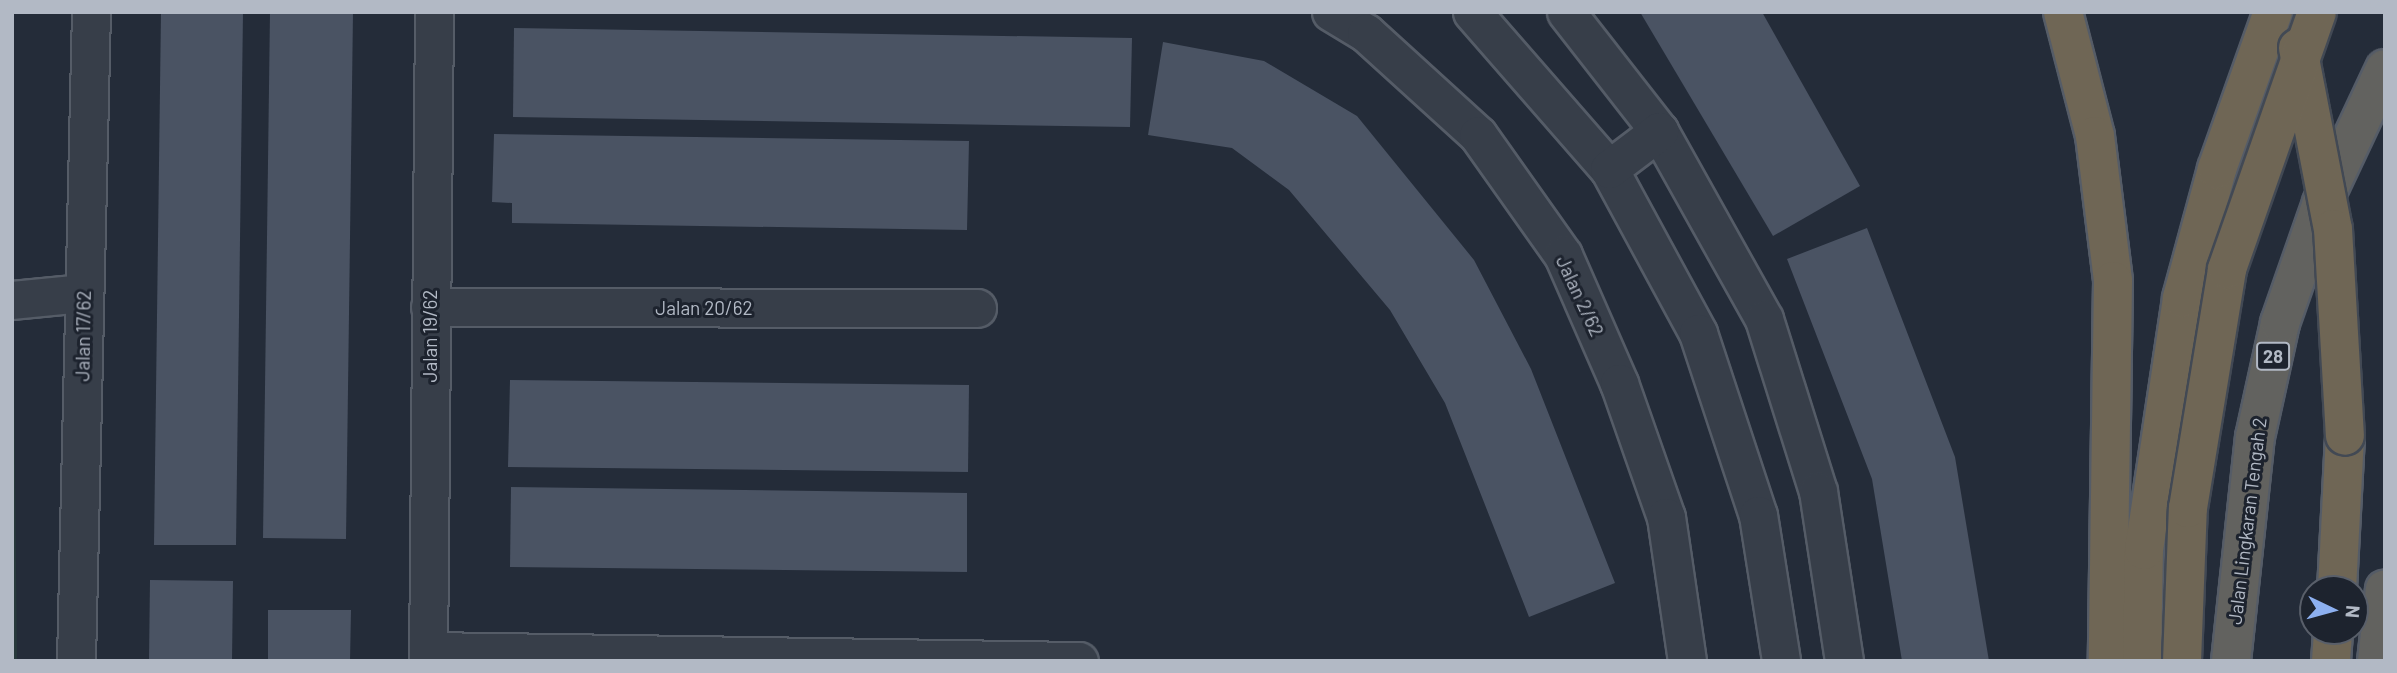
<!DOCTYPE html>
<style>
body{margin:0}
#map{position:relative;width:2397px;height:673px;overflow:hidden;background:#242c39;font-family:Barlow,sans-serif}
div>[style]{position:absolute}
.green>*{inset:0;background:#27393b}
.building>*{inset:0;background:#4a5363}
.roads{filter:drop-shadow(2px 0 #555c67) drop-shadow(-2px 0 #555c67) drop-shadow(0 2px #555c67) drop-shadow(0 -2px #555c67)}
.minor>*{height:37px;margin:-18.5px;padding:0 18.5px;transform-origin:18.5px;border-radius:18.5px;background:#373e49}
.trunk>*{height:38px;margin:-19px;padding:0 19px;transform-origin:19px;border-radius:19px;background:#62625f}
.motorway>*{height:38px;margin:-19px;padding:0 19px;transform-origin:19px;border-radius:19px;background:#6f6655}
.bridges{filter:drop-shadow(2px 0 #424954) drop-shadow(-2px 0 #424954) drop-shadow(0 2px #424954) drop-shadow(0 -2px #424954)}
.motorway-bridge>*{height:38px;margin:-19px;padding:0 19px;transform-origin:19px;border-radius:19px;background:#6f6655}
span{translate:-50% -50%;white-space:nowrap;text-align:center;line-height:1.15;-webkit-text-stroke:6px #1d232e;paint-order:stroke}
.shield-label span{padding:2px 5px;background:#1d232e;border:2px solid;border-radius:5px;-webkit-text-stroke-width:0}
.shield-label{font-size:18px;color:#b2b9c5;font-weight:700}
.street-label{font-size:19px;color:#b2b9c5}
.frame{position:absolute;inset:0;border:14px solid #b2b9c5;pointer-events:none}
.north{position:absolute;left:2299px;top:575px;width:70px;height:70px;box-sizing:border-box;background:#1d232e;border:2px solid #595f6a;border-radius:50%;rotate:95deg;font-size:19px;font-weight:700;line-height:28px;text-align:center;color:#b2b9c5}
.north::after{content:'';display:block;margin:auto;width:24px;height:32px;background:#8db0f0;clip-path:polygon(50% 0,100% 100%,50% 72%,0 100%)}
</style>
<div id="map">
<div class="green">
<i style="clip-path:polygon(14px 369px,17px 661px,12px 661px)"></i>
</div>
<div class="building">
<i style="clip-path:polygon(161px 12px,243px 12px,236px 545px,154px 545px)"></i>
<i style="clip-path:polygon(270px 12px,353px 12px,346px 539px,263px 538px)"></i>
<i style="clip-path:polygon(1640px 12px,1762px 12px,1860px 186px,1773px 236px)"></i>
<i style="clip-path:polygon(514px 28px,1132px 38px,1130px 127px,513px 117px)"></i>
<i style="clip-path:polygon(1163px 42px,1264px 61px,1357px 116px,1474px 260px,1531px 369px,1615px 583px,1529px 617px,1445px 403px,1390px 310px,1289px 190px,1232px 148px,1148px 135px)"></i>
<i style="clip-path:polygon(494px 134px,969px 141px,967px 230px,512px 223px,512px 203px,492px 202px)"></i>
<i style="clip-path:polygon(1867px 228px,1955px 457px,1989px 661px,1902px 661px,1872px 479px,1787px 259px)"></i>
<i style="clip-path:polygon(510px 380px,969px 385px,968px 472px,508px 467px)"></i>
<i style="clip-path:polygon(511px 487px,967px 493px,967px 572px,510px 567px)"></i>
<i style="clip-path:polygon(150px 580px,233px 581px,232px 661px,149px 661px)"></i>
<i style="clip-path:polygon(268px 610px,351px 610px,350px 661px,268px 661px)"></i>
</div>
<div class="roads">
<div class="minor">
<i style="left:1331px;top:12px;width:41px;rotate:31deg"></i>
<i style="left:1366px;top:33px;width:151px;rotate:42.3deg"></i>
<i style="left:1478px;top:135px;width:147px;rotate:54.7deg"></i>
<i style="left:1563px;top:255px;width:140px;rotate:66.4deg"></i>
<i style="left:1619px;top:383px;width:142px;rotate:70.7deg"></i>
<i style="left:1666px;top:517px;width:146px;rotate:81.7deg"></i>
<i style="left:1472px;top:12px;width:208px;rotate:48.9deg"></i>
<i style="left:1609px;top:169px;width:187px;rotate:61.5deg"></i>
<i style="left:1698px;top:333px;width:192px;rotate:71.8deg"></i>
<i style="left:1758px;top:515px;width:148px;rotate:81deg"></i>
<i style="left:1566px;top:12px;width:151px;rotate:52deg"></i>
<i style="left:1659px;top:131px;width:215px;rotate:60.8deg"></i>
<i style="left:1764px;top:319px;width:180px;rotate:72.6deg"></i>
<i style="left:1818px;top:491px;width:172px;rotate:81.3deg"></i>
<i style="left:1609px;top:169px;width:63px;rotate:-37.2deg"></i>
<i style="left:12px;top:300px;width:72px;rotate:-5.6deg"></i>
<i style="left:430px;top:307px;width:547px;rotate:0.1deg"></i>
<i style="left:428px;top:651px;width:651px;rotate:0.88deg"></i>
<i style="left:76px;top:661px;width:649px;rotate:-88.68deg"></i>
<i style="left:428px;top:661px;width:649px;rotate:-89.47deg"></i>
</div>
<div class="trunk">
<i style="left:2231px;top:661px;width:225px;rotate:-83.9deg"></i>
<i style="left:2255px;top:437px;width:117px;rotate:-77.6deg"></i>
<i style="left:2280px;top:323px;width:127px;rotate:-70.7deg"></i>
<i style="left:2322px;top:203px;width:148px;rotate:-64.8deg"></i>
<i style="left:2377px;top:661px;width:72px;rotate:-83.7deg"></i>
</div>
<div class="motorway">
<i style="left:2063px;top:12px;width:128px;rotate:75.5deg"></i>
<i style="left:2095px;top:136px;width:146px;rotate:82.9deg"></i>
<i style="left:2113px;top:281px;width:380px;rotate:90.8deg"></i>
<i style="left:2337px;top:589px;width:153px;rotate:-87deg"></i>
<i style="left:2142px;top:661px;width:111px;rotate:-89deg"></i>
<i style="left:2144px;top:550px;width:255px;rotate:-81.4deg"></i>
<i style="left:2182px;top:298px;width:134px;rotate:-74.8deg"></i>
<i style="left:2217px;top:169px;width:167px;rotate:-70.4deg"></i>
<i style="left:2331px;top:661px;width:30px;rotate:-86deg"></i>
</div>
</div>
<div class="bridges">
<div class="motorway-bridge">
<i style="left:2298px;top:48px;width:184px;rotate:79.1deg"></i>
<i style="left:2333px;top:229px;width:207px;rotate:86.7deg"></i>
<i style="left:2182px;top:661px;width:153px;rotate:-87.8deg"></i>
<i style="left:2188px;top:508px;width:242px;rotate:-80.7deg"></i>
<i style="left:2227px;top:269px;width:272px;rotate:-70.7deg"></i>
</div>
</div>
<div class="shield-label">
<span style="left:2273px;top:356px">28</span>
</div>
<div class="street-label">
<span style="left:1580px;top:296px;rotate:65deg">Jalan 2/62</span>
<span style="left:704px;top:308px">Jalan 20/62</span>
<span style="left:83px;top:336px;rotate:-89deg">Jalan 17/62</span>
<span style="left:430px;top:336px;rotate:-90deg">Jalan 19/62</span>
<span style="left:2247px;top:521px;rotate:-83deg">Jalan Lingkaran Tengah 2</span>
</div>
<div class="frame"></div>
<div class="north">N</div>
</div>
